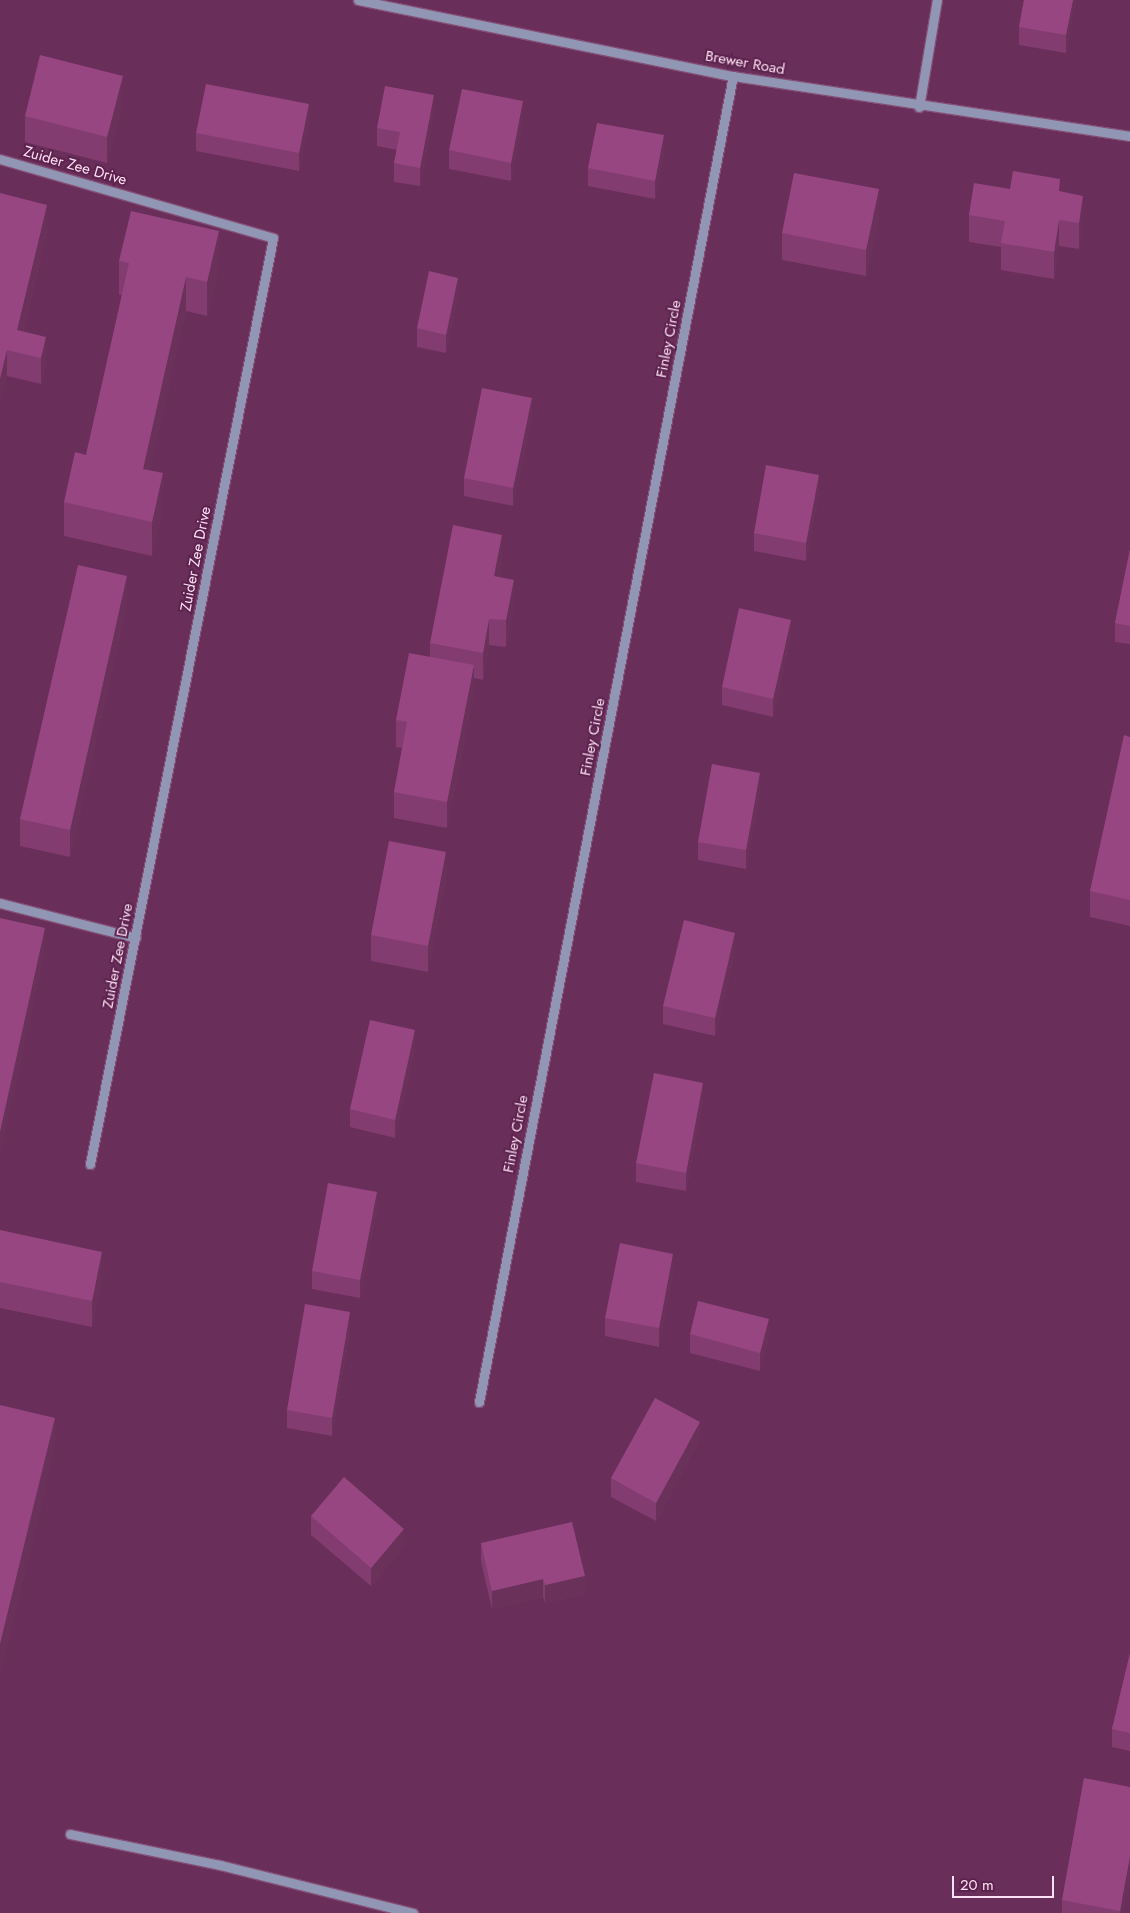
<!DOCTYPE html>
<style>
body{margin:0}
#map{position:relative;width:1130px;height:1913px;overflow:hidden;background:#692e5a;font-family:Jost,sans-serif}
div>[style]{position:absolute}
.roads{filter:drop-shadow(1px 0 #844e76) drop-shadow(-1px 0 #844e76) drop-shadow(0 1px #844e76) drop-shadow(0 -1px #844e76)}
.minor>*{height:9px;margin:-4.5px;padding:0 4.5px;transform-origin:4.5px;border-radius:4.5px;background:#9196b5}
.wall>*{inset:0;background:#823c70}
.shaded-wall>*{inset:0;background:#6a315b}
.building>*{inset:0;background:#974682}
span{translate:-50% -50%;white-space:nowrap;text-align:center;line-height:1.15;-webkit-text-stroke:4px #5d234f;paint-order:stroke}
.street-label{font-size:15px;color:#fee1f4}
.scale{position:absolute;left:952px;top:1876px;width:102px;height:22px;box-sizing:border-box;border:2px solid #fee1f4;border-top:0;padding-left:6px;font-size:15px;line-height:18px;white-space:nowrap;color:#fee1f4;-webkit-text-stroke:4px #5d234f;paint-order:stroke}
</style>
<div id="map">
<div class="roads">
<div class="minor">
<i style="left:358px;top:0;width:383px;rotate:11.5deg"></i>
<i style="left:733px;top:76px;width:402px;rotate:8.6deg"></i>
<i style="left:919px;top:107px;width:109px;rotate:-80.5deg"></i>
<i style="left:0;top:159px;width:284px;rotate:16.1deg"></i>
<i style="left:273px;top:238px;width:944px;rotate:101.18deg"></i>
<i style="left:0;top:903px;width:140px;rotate:14.4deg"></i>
<i style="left:479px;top:1402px;width:1350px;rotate:-79.16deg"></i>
<i style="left:70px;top:1834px;width:153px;rotate:11.7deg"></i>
<i style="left:220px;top:1865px;width:199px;rotate:14deg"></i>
</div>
</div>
<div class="wall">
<i style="clip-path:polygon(1024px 0,1076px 0,1066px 53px,1019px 45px,1019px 27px)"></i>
<i style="clip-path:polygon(123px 103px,107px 163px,25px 142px,25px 116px)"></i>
<i style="clip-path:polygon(434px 113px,420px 186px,394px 182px,394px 163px,397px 150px,377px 146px,377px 128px)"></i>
<i style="clip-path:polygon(523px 119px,511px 181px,449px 169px,449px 150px)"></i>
<i style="clip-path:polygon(309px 122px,299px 171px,196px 151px,196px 133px)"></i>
<i style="clip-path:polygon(664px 154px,655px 199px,588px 186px,588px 168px)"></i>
<i style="clip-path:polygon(1010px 189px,1060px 192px,1083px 222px,1079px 249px,1059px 246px,1054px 279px,1001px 270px,1001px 247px,969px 242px,969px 215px)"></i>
<i style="clip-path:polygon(0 193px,47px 231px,23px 332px,46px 364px,41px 384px,7px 376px)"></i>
<i style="clip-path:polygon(879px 216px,866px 276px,782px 260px,782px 233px)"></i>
<i style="clip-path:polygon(119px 261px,219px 265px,207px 316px,186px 311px,150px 470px,163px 507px,152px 556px,64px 536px,64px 502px,86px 455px,122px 295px,119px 295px)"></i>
<i style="clip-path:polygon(458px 296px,446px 353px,417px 347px,417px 328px)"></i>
<i style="clip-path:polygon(532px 416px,513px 506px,464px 496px,464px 478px)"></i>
<i style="clip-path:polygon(819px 493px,806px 561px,754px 551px,754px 533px)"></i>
<i style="clip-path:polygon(1130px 549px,1130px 644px,1115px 642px,1115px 623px)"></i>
<i style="clip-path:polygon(502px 562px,499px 577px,514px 606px,506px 647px,489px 645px,483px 680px,474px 678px,474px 692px,447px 828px,394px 818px,394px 792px,402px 748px,396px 747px,396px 720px,430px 657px,430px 643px)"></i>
<i style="clip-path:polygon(127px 603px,70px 857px,20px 846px,20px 819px)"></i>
<i style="clip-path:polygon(791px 638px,773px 717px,722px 705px,722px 687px)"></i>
<i style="clip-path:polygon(1130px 737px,1130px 926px,1090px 917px,1090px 891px)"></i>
<i style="clip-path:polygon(760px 791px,746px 869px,698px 860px,698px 842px)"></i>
<i style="clip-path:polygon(446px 878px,428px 972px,371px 961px,371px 935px)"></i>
<i style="clip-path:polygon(735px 951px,715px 1036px,663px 1024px,663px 1006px)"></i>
<i style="clip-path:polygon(415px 1048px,395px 1138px,350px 1127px,350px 1109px)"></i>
<i style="clip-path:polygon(703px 1101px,686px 1191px,636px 1182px,636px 1163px)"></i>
<i style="clip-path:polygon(377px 1210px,360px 1298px,312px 1289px,312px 1271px)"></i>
<i style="clip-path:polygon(0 1230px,102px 1278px,92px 1327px,0 1308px)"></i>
<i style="clip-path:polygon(673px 1272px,659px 1347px,605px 1336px,605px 1318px)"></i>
<i style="clip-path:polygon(350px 1330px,332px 1436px,287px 1428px,287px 1410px)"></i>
<i style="clip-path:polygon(690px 1334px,769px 1337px,760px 1371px,690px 1353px)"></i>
<i style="clip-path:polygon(700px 1440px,656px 1521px,611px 1497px,611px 1478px)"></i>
<i style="clip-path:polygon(311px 1516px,404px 1547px,371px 1586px,311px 1535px)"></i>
<i style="clip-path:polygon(481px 1543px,585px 1594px,545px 1603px,543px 1597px,492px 1609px,481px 1562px)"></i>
<i style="clip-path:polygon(1130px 1653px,1130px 1751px,1112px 1747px,1112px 1729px)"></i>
<i style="clip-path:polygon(1084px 1778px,1125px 1913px,1062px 1913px,1062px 1900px)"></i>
</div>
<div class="shaded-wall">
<i style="clip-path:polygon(1073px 0,1076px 0,1066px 53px,1066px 35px)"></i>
<i style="clip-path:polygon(123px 76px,123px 103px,107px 163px,107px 137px)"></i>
<i style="clip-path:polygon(434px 95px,434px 113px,420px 186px,420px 168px)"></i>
<i style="clip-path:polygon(523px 101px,523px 119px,511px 181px,511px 163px)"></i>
<i style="clip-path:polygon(309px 104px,309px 122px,299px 171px,299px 153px)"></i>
<i style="clip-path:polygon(664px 135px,664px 154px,655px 199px,655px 181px)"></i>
<i style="clip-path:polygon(879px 189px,879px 216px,866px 276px,866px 250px)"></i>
<i style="clip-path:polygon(1083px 196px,1083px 222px,1079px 249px,1079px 223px)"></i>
<i style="clip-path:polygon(47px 205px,47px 231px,18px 352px,17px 330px)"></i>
<i style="clip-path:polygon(1059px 220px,1059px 246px,1054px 279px,1054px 252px)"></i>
<i style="clip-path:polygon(219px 231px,219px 265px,207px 316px,207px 282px)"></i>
<i style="clip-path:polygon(186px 277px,186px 311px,143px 503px,143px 469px)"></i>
<i style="clip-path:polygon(458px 278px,458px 296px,446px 353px,446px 335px)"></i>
<i style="clip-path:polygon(46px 337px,46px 364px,41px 384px,41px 358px)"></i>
<i style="clip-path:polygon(7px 350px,7px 376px,0 406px,0 379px)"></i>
<i style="clip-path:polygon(532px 398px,532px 416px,513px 506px,513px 488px)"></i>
<i style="clip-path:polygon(163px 473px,163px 507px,152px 556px,152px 522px)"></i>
<i style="clip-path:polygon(819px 475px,819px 493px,806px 561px,806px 543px)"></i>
<i style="clip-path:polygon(502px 535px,502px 562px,494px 603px,494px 576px)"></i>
<i style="clip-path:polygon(127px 576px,127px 603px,70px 857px,70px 830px)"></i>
<i style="clip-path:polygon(514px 580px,514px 606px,506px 647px,506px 620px)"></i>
<i style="clip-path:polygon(489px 619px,489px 645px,483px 680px,483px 653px)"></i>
<i style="clip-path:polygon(791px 620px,791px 638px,773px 717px,773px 699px)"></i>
<i style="clip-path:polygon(474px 665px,474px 692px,447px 828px,447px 802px)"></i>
<i style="clip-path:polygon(760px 773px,760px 791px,746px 869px,746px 850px)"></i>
<i style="clip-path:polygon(446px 852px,446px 878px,428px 972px,428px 946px)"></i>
<i style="clip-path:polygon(45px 928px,45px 954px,0 1158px,0 1132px)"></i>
<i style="clip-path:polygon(735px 933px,735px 951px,715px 1036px,715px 1018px)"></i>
<i style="clip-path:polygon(415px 1030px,415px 1048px,395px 1138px,395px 1120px)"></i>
<i style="clip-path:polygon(703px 1083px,703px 1101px,686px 1191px,686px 1173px)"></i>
<i style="clip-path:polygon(377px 1192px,377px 1210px,360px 1298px,360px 1280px)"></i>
<i style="clip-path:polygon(102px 1252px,102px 1278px,92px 1327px,92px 1301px)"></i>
<i style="clip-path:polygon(673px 1254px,673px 1272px,659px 1347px,659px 1328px)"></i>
<i style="clip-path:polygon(350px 1312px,350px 1330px,332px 1436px,332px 1418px)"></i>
<i style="clip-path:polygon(769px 1319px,769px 1337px,760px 1371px,760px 1353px)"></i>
<i style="clip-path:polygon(55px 1418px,55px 1452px,0 1678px,0 1644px)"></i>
<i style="clip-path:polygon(700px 1422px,700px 1440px,656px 1521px,656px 1503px)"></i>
<i style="clip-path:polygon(404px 1529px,404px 1547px,371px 1586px,371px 1568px)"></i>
<i style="clip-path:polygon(585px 1576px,585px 1594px,545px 1603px,545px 1585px)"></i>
<i style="clip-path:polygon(543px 1579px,543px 1597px,492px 1609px,492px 1591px)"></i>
<i style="clip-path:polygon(1130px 1857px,1130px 1884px,1125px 1913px,1120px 1913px)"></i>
</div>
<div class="building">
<i style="clip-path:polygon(1024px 0,1073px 0,1066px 35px,1019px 27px)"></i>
<i style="clip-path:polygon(40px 55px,123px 76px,107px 137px,25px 116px)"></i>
<i style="clip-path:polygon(206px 84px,309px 104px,299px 153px,196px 133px)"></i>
<i style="clip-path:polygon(385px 86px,434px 95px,420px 168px,394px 163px,400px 132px,377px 128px)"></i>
<i style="clip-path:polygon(462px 89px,523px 101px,511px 163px,449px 150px)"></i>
<i style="clip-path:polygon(597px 123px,664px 135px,655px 181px,588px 168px)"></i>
<i style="clip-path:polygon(1013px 171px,1060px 179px,1059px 191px,1083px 196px,1079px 223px,1059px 220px,1054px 252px,1001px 243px,1005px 221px,969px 215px,974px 183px,1010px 189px)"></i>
<i style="clip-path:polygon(794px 173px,879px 189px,866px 250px,782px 233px)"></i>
<i style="clip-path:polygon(0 193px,47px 205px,17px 330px,46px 337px,41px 358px,7px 350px,0 379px)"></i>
<i style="clip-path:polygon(131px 211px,219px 231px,207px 282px,186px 277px,143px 469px,163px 473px,152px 522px,64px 502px,75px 452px,86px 455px,129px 263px,119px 261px)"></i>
<i style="clip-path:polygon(429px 271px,458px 278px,446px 335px,417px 328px)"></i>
<i style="clip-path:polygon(482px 388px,532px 398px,513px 488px,464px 478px)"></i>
<i style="clip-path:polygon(766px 465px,819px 475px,806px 543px,754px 533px)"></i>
<i style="clip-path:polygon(453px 525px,502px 535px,494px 576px,514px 580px,506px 620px,489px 619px,483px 653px,430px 643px)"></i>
<i style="clip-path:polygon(1130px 549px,1130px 626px,1115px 623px)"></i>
<i style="clip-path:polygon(78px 565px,127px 576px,70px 830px,20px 819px)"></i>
<i style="clip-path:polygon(739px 608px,791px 620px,773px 699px,722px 687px)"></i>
<i style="clip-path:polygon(409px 653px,474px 665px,447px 802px,394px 792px,407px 722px,396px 720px)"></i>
<i style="clip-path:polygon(1124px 735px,1130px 737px,1130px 900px,1090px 891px)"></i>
<i style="clip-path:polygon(712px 764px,760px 773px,746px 850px,698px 842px)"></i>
<i style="clip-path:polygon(389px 841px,446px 852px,428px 946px,371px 935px)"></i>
<i style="clip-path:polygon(0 918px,45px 928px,0 1132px)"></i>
<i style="clip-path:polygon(684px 920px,735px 933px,715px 1018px,663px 1006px)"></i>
<i style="clip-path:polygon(370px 1020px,415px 1030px,395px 1120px,350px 1109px)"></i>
<i style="clip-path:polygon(654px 1073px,703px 1083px,686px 1173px,636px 1163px)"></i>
<i style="clip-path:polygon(328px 1183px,377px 1192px,360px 1280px,312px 1271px)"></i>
<i style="clip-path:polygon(0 1230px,102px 1252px,92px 1301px,0 1282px)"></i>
<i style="clip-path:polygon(620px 1243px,673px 1254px,659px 1328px,605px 1318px)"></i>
<i style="clip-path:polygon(698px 1301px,769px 1319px,760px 1353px,690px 1334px)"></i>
<i style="clip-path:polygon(305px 1304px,350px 1312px,332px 1418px,287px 1410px)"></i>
<i style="clip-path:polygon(655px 1398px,700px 1422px,656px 1503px,611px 1478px)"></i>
<i style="clip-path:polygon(0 1405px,55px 1418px,0 1644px)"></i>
<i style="clip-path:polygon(344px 1477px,404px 1529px,371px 1568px,311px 1516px)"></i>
<i style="clip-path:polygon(572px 1522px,585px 1576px,545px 1585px,543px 1579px,492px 1591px,481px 1543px)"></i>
<i style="clip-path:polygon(1130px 1653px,1130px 1733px,1112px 1729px)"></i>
<i style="clip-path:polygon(1084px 1778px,1130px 1787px,1130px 1857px,1120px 1911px,1062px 1900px)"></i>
</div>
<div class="street-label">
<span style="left:745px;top:63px;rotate:10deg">Brewer Road</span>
<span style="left:75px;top:166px;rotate:16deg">Zuider Zee Drive</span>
<span style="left:669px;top:339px;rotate:-79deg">Finley Circle</span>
<span style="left:196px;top:559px;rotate:-79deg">Zuider Zee Drive</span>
<span style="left:593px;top:737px;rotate:-79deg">Finley Circle</span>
<span style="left:118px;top:956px;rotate:-79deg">Zuider Zee Drive</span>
<span style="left:516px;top:1134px;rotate:-79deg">Finley Circle</span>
</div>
<div class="scale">20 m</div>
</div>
